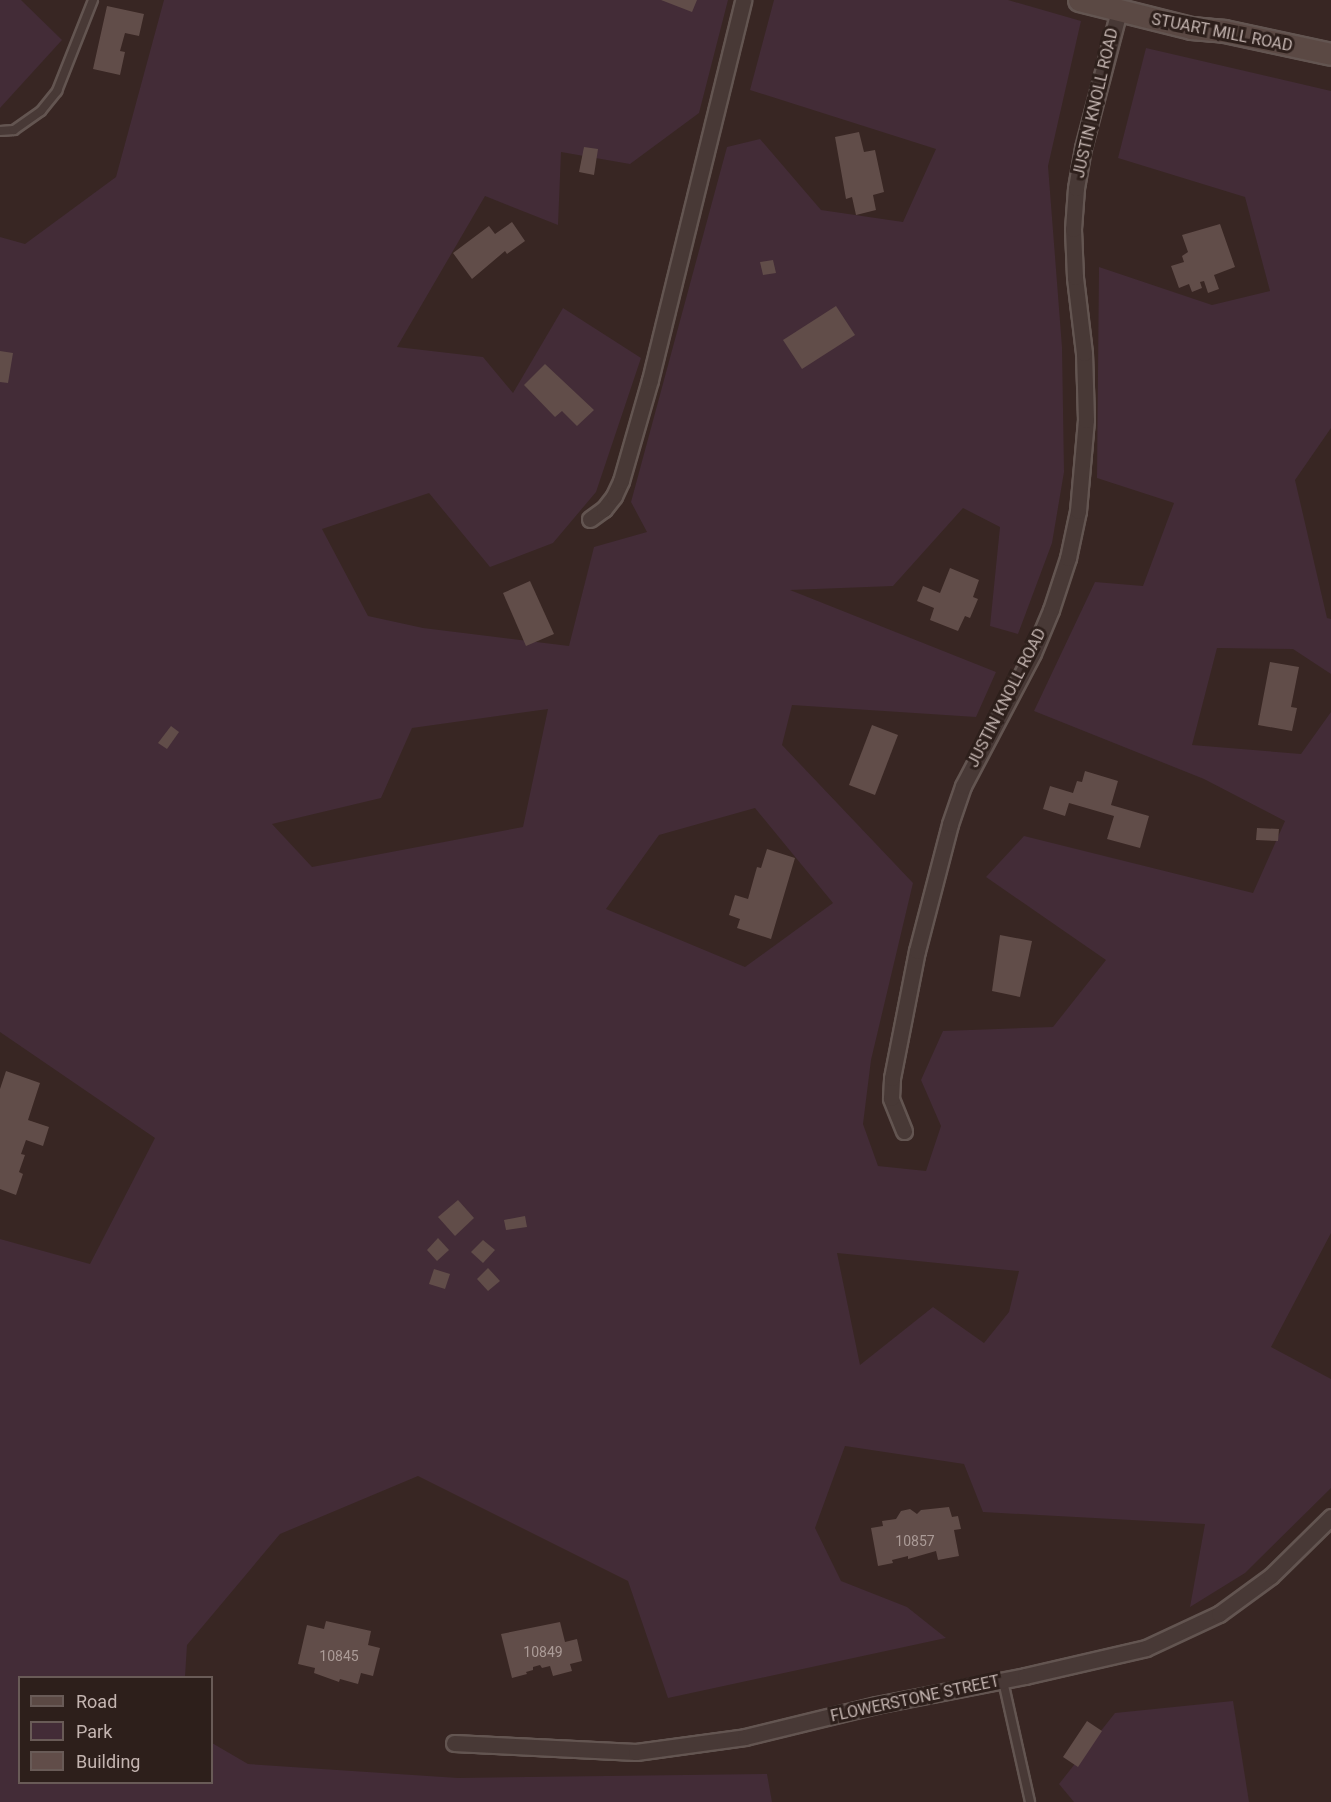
<!DOCTYPE html>
<style>
body{margin:0}
#map{position:relative;width:1331px;height:1802px;overflow:hidden;background:#382623;font-family:Roboto,sans-serif}
div>[style]{position:absolute}
.green>*{inset:0;background:#432c37}
.building>*{inset:0;background:#614d49}
.roads{filter:drop-shadow(2px 0 #635551) drop-shadow(-2px 0 #635551) drop-shadow(0 2px #635551) drop-shadow(0 -2px #635551)}
.lane>*{height:8px;margin:-4px;padding:0 4px;transform-origin:4px;border-radius:4px;background:#483936}
.street>*{height:15px;margin:-7.5px;padding:0 7.5px;transform-origin:7.5px;border-radius:7.5px;background:#483936}
.secondary>*{height:21px;margin:-10.5px;padding:0 10.5px;transform-origin:10.5px;border-radius:10.5px;background:#5b4944}
span{translate:-50% -50%;white-space:nowrap;text-align:center;line-height:1.15;-webkit-text-stroke:6px #2d1f1b;paint-order:stroke}
.number-label{font-size:14px;color:#ab9b97}
.number-label span{-webkit-text-stroke-width:0}
.street-label{font-size:16px;color:#c4b5b1}
.legend{position:absolute;left:18px;top:1676px;width:195px;height:108px;box-sizing:border-box;background:#2d1f1b;border:2px solid #695b57;margin:0;padding:8px 10px;list-style:none;font-size:18px;color:#c4b5b1}
.legend li{display:flex;align-items:center;gap:12px;height:30px}
.legend b{width:30px;border:2px solid #695b57}
</style>
<div id="map">
<div class="green">
<i style="clip-path:polygon(0 0,21px 0,62px 40px,0 108px)"></i>
<i style="clip-path:polygon(evenodd,164px 0,728px 0,699px 113px,630px 164px,561px 152px,558px 225px,485px 196px,397px 347px,483px 357px,513px 393px,563px 308px,641px 358px,596px 492px,553px 543px,490px 567px,429px 493px,322px 529px,368px 616px,423px 628px,569px 646px,594px 547px,647px 532px,631px 502px,727px 147px,760px 139px,821px 210px,903px 222px,936px 149px,750px 90px,774px 0,1008px 0,1081px 21px,1048px 166px,1062px 347px,1064px 472px,1052px 543px,1018px 634px,990px 626px,1000px 527px,963px 508px,893px 586px,790px 590px,996px 672px,976px 717px,792px 705px,782px 745px,913px 883px,871px 1060px,863px 1124px,878px 1166px,926px 1171px,941px 1126px,921px 1080px,943px 1031px,1053px 1027px,1106px 960px,986px 877px,1024px 836px,1253px 893px,1285px 821px,1204px 779px,1034px 711px,1095px 582px,1143px 586px,1174px 503px,1097px 478px,1099px 267px,1212px 305px,1270px 291px,1245px 197px,1118px 158px,1146px 48px,1331px 91px,1331px 428px,1295px 480px,1327px 618px,1331px 619px,1331px 674px,1293px 649px,1217px 648px,1192px 745px,1301px 754px,1331px 712px,1331px 1233px,1271px 1347px,1331px 1379px,1331px 1488px,1245px 1573px,1190px 1607px,1205px 1524px,983px 1512px,964px 1464px,845px 1446px,815px 1528px,841px 1581px,907px 1607px,946px 1638px,668px 1698px,628px 1581px,418px 1476px,280px 1534px,187px 1645px,185px 1677px,20px 1678px,20px 1782px,212px 1782px,212px 1743px,248px 1764px,458px 1778px,767px 1774px,772px 1802px,0 1802px,0 1239px,90px 1264px,155px 1138px,0 1032px,0 237px,25px 244px,116px 177px,164px 0,548px 709px,523px 827px,312px 867px,272px 824px,381px 798px,412px 728px,548px 709px,164px 0,755px 808px,833px 903px,745px 967px,606px 909px,659px 835px,755px 808px,164px 0,837px 1253px,1019px 1271px,1009px 1312px,984px 1343px,933px 1307px,860px 1365px,837px 1253px)"></i>
<i style="clip-path:polygon(1233px 1701px,1249px 1802px,1074px 1802px,1059px 1784px,1115px 1713px)"></i>
</div>
<div class="building">
<i style="clip-path:polygon(661px 0,697px 0,692px 12px)"></i>
<i style="clip-path:polygon(107px 6px,144px 14px,139px 36px,125px 33px,120px 51px,125px 52px,120px 75px,93px 69px)"></i>
<i style="clip-path:polygon(859px 132px,864px 152px,875px 150px,884px 192px,873px 195px,876px 210px,856px 215px,852px 197px,846px 199px,835px 137px)"></i>
<i style="clip-path:polygon(584px 147px,598px 149px,594px 175px,579px 172px)"></i>
<i style="clip-path:polygon(512px 222px,525px 241px,507px 254px,505px 251px,472px 279px,453px 253px,489px 226px,495px 234px)"></i>
<i style="clip-path:polygon(1220px 224px,1235px 267px,1214px 275px,1219px 289px,1208px 293px,1204px 281px,1200px 282px,1202px 288px,1192px 292px,1189px 284px,1179px 288px,1171px 266px,1184px 262px,1182px 256px,1188px 252px,1182px 235px)"></i>
<i style="clip-path:polygon(773px 260px,776px 273px,763px 275px,760px 262px)"></i>
<i style="clip-path:polygon(836px 306px,855px 335px,802px 369px,783px 340px)"></i>
<i style="clip-path:polygon(0 351px,13px 353px,8px 383px,0 382px)"></i>
<i style="clip-path:polygon(545px 364px,594px 410px,577px 426px,562px 411px,555px 417px,524px 385px)"></i>
<i style="clip-path:polygon(950px 568px,979px 580px,973px 597px,978px 599px,970px 618px,965px 616px,958px 631px,930px 620px,934px 608px,917px 601px,923px 586px,940px 593px)"></i>
<i style="clip-path:polygon(530px 581px,554px 634px,526px 646px,503px 593px)"></i>
<i style="clip-path:polygon(1270px 662px,1299px 667px,1291px 707px,1297px 708px,1292px 731px,1258px 725px)"></i>
<i style="clip-path:polygon(872px 725px,898px 735px,875px 795px,849px 785px)"></i>
<i style="clip-path:polygon(171px 726px,179px 732px,167px 749px,158px 743px)"></i>
<i style="clip-path:polygon(1085px 771px,1118px 781px,1111px 805px,1149px 816px,1140px 848px,1107px 839px,1114px 816px,1069px 803px,1065px 816px,1043px 809px,1050px 786px,1073px 793px,1077px 781px,1082px 782px)"></i>
<i style="clip-path:polygon(1257px 828px,1279px 829px,1278px 841px,1256px 840px)"></i>
<i style="clip-path:polygon(767px 849px,795px 858px,771px 939px,737px 928px,740px 919px,729px 915px,735px 895px,748px 899px,757px 867px,761px 868px)"></i>
<i style="clip-path:polygon(1000px 935px,1032px 941px,1020px 997px,992px 991px)"></i>
<i style="clip-path:polygon(6px 1071px,40px 1083px,28px 1120px,49px 1127px,43px 1146px,26px 1140px,21px 1154px,25px 1155px,19px 1172px,23px 1174px,16px 1195px,0 1189px,0 1089px)"></i>
<i style="clip-path:polygon(458px 1200px,474px 1218px,455px 1236px,438px 1217px)"></i>
<i style="clip-path:polygon(525px 1216px,527px 1227px,506px 1230px,504px 1220px)"></i>
<i style="clip-path:polygon(438px 1238px,449px 1250px,437px 1261px,427px 1250px)"></i>
<i style="clip-path:polygon(483px 1240px,495px 1250px,483px 1263px,471px 1252px)"></i>
<i style="clip-path:polygon(488px 1268px,500px 1281px,488px 1291px,477px 1279px)"></i>
<i style="clip-path:polygon(434px 1269px,450px 1274px,445px 1289px,429px 1284px)"></i>
<i style="clip-path:polygon(949px 1507px,952px 1517px,958px 1516px,961px 1529px,954px 1530px,959px 1556px,938px 1560px,936px 1551px,908px 1559px,908px 1556px,892px 1560px,893px 1563px,878px 1566px,871px 1528px,883px 1526px,882px 1521px,896px 1519px,901px 1511px,910px 1509px,917px 1514px,921px 1510px)"></i>
<i style="clip-path:polygon(326px 1621px,371px 1631px,368px 1645px,380px 1648px,373px 1676px,361px 1673px,358px 1684px,340px 1679px,339px 1682px,314px 1673px,315px 1668px,298px 1664px,307px 1625px,324px 1629px)"></i>
<i style="clip-path:polygon(560px 1622px,565px 1642px,577px 1639px,582px 1661px,570px 1664px,572px 1671px,553px 1676px,550px 1666px,542px 1668px,540px 1665px,533px 1667px,533px 1670px,526px 1672px,527px 1674px,512px 1678px,501px 1634px)"></i>
<i style="clip-path:polygon(1087px 1721px,1102px 1731px,1078px 1767px,1063px 1757px)"></i>
</div>
<div class="roads">
<div class="lane">
<i style="left:0;top:131px;width:14px;rotate:-4deg"></i>
<i style="left:14px;top:130px;width:33px;rotate:-35deg"></i>
<i style="left:41px;top:111px;width:26px;rotate:-51deg"></i>
<i style="left:57px;top:91px;width:98px;rotate:-68.4deg"></i>
<i style="left:1003px;top:1681px;width:124px;rotate:77.4deg"></i>
</div>
<div class="street">
<i style="left:590px;top:519px;width:17px;rotate:-36deg"></i>
<i style="left:604px;top:509px;width:16px;rotate:-52deg"></i>
<i style="left:614px;top:496px;width:17px;rotate:-65deg"></i>
<i style="left:621px;top:481px;width:105px;rotate:-74deg"></i>
<i style="left:650px;top:380px;width:391px;rotate:-76.2deg"></i>
<i style="left:904px;top:1131px;width:35px;rotate:-112deg"></i>
<i style="left:891px;top:1098px;width:20px;rotate:-87deg"></i>
<i style="left:892px;top:1078px;width:129px;rotate:-78.9deg"></i>
<i style="left:917px;top:951px;width:131px;rotate:-75.4deg"></i>
<i style="left:950px;top:824px;width:40px;rotate:-71.1deg"></i>
<i style="left:963px;top:786px;width:150px;rotate:-62.2deg"></i>
<i style="left:1033px;top:653px;width:47px;rotate:-67.3deg"></i>
<i style="left:1051px;top:610px;width:55px;rotate:-71.9deg"></i>
<i style="left:1068px;top:558px;width:48px;rotate:-78deg"></i>
<i style="left:1078px;top:511px;width:91px;rotate:-85deg"></i>
<i style="left:1086px;top:420px;width:67px;rotate:-91.7deg"></i>
<i style="left:1084px;top:353px;width:77px;rotate:-96.8deg"></i>
<i style="left:1075px;top:277px;width:48px;rotate:-92.4deg"></i>
<i style="left:1073px;top:229px;width:41px;rotate:-85.8deg"></i>
<i style="left:1076px;top:188px;width:41px;rotate:-80.1deg"></i>
<i style="left:1083px;top:148px;width:142px;rotate:-75.3deg"></i>
<i style="left:454px;top:1743px;width:182px;rotate:2.8deg"></i>
<i style="left:636px;top:1752px;width:110px;rotate:-7.8deg"></i>
<i style="left:745px;top:1737px;width:135px;rotate:-13.7deg"></i>
<i style="left:876px;top:1705px;width:152px;rotate:-11deg"></i>
<i style="left:1025px;top:1676px;width:124px;rotate:-13deg"></i>
<i style="left:1146px;top:1648px;width:81px;rotate:-25deg"></i>
<i style="left:1219px;top:1614px;width:64px;rotate:-36.2deg"></i>
<i style="left:1271px;top:1576px;width:84px;rotate:-44.5deg"></i>
</div>
<div class="secondary">
<i style="left:1079px;top:0;width:115px;rotate:14deg"></i>
<i style="left:1191px;top:28px;width:33px;rotate:5deg"></i>
<i style="left:1224px;top:31px;width:109px;rotate:12.1deg"></i>
</div>
</div>
<div class="number-label">
<span style="left:915px;top:1541px">10857</span>
<span style="left:543px;top:1652px">10849</span>
<span style="left:339px;top:1656px">10845</span>
</div>
<div class="street-label">
<span style="left:1222px;top:33px;rotate:11deg">STUART MILL ROAD</span>
<span style="left:1096px;top:103px;rotate:-77deg">JUSTIN KNOLL ROAD</span>
<span style="left:1007px;top:698px;rotate:-63deg">JUSTIN KNOLL ROAD</span>
<span style="left:915px;top:1699px;rotate:-12deg">FLOWERSTONE STREET</span>
</div>
<ul class="legend">
<li><b style="height:8px;background:#5b4944"></b>Road</li>
<li><b style="height:16px;background:#432c37"></b>Park</li>
<li><b style="height:16px;background:#614d49"></b>Building</li>
</ul>
</div>
